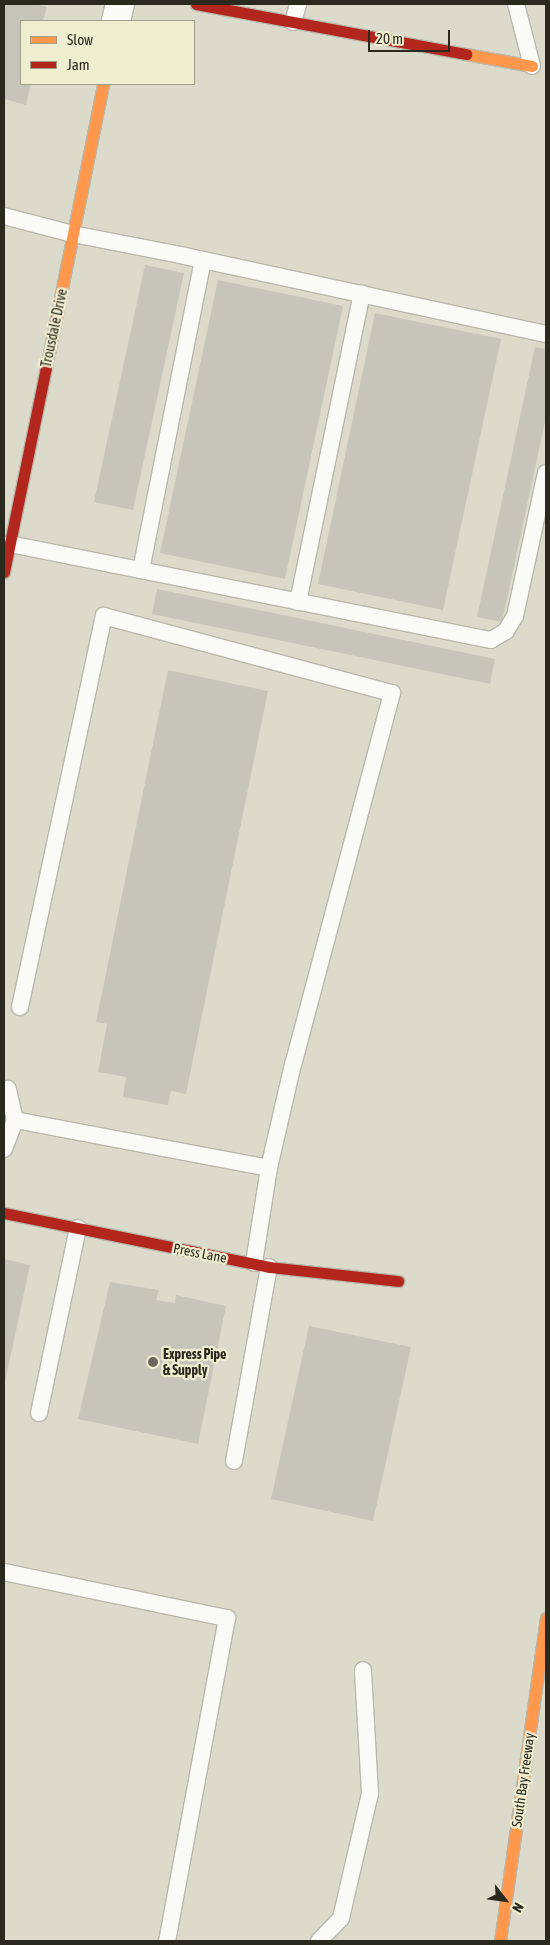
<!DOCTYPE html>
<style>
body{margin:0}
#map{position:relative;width:550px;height:1945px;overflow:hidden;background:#dcdbcb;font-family:"Asap Condensed",sans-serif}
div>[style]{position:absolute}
.building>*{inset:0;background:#c6c5b9}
.roads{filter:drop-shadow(1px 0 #b9b8ab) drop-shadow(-1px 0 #b9b8ab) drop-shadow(0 1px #b9b8ab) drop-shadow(0 -1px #b9b8ab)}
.lane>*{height:16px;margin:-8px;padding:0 8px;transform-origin:8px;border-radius:8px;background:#fafaf7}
.street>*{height:28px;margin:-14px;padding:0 14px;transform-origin:14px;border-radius:14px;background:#fafaf7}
.slow>*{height:11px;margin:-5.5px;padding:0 5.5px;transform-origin:5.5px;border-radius:5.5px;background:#ff974d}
.jam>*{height:11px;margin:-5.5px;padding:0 5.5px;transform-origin:5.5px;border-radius:5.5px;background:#b3261e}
.dots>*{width:14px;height:14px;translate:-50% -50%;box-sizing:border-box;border:2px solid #f0eed1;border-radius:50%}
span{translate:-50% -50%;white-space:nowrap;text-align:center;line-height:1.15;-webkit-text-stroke:4.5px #f0eed1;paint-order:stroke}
.street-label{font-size:14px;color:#2a291e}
.poi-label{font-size:14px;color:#2a291e;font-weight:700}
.left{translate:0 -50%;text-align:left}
.frame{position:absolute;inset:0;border:5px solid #2a291e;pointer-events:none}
.legend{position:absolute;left:20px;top:20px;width:175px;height:65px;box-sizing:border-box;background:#f0eed1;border:1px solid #a19f89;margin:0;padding:6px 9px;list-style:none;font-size:15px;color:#2a291e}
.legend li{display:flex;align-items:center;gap:10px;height:25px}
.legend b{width:25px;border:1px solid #a19f89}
.north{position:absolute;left:480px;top:1875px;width:50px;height:50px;-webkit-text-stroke:4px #f0eed1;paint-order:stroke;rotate:120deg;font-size:14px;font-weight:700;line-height:20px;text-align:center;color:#2a291e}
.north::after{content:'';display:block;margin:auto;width:18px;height:22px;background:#2a291e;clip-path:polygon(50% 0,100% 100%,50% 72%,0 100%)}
.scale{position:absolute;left:368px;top:30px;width:82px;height:22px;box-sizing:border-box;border:2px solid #2a291e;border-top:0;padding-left:6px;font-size:15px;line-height:18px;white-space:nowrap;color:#2a291e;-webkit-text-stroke:4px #f0eed1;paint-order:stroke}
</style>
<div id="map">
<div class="building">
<i style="clip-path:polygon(4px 4px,35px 4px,47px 7px,43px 21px,21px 21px,21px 84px,31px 84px,26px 105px,4px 99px)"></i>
<i style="clip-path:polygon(145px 265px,184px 273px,133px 510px,94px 502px)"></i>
<i style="clip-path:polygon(218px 280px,343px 306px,285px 579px,160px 553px)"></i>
<i style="clip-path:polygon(375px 313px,501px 339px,443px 610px,318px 584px)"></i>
<i style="clip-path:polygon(535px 347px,546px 349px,546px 417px,502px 622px,477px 617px)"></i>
<i style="clip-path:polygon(157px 589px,495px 659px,490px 684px,152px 614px)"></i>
<i style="clip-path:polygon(168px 670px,268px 691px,186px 1094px,171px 1091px,168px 1105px,123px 1097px,126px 1077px,98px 1072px,107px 1024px,96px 1022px)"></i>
<i style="clip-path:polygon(4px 1259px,30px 1265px,5px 1382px,4px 1382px)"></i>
<i style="clip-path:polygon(110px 1282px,159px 1290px,156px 1300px,175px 1303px,176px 1295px,226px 1306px,198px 1444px,78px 1419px)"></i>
<i style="clip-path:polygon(309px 1326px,411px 1347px,373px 1521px,271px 1499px)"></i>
</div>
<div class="roads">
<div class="lane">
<i style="left:516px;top:4px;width:64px;rotate:75.5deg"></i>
<i style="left:293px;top:22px;width:19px;rotate:-74deg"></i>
<i style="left:4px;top:216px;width:71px;rotate:14.6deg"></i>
<i style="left:73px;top:234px;width:114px;rotate:11.1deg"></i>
<i style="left:185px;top:256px;width:369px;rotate:12.2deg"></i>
<i style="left:10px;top:544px;width:490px;rotate:11.3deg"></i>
<i style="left:491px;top:640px;width:17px;rotate:-31deg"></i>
<i style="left:506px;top:631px;width:17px;rotate:-59deg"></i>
<i style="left:515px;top:616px;width:146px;rotate:-77.8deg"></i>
<i style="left:141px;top:570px;width:316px;rotate:-78.7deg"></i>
<i style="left:298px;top:602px;width:315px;rotate:-78.3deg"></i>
<i style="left:20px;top:1007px;width:400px;rotate:-77.9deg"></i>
<i style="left:104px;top:616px;width:298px;rotate:15deg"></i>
<i style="left:392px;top:693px;width:384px;rotate:104.9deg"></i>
<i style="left:293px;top:1064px;width:107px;rotate:103deg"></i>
<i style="left:15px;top:1120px;width:258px;rotate:10.7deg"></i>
<i style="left:269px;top:1168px;width:96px;rotate:99deg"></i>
<i style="left:4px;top:1149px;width:31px;rotate:-69deg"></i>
<i style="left:15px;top:1120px;width:32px;rotate:-103deg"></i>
<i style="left:39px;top:1413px;width:189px;rotate:-78.1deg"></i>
<i style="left:234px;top:1461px;width:197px;rotate:-79.8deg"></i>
<i style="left:4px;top:1572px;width:228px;rotate:11.7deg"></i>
<i style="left:227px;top:1618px;width:329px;rotate:100.5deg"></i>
<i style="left:319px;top:1941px;width:32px;rotate:-46deg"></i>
<i style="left:341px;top:1918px;width:128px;rotate:-76.9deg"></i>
<i style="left:370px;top:1793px;width:123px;rotate:-93.3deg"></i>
</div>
<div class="street">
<i style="left:116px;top:21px;width:17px;rotate:-77deg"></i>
</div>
<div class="slow">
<i style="left:466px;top:54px;width:67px;rotate:10.3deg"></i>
<i style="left:58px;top:308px;width:228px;rotate:-78.6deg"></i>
<i style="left:500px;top:1941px;width:326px;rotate:-81.9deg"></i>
</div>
<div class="jam">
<i style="left:196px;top:4px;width:275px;rotate:10.5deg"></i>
<i style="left:4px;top:572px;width:269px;rotate:-78.4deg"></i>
<i style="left:4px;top:1213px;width:270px;rotate:11.5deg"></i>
<i style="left:269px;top:1267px;width:130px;rotate:6.2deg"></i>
</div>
</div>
<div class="dots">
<i style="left:153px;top:1362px;background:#68675b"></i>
</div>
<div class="street-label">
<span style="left:54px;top:328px;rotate:-78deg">Trousdale Drive</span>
<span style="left:200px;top:1253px;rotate:11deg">Press Lane</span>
<span style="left:523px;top:1780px;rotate:-82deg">South Bay Freeway</span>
</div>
<div class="poi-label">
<span class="left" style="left:163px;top:1362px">Express Pipe<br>&amp; Supply</span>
</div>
<div class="frame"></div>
<ul class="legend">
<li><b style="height:6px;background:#ff974d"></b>Slow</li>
<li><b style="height:6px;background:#b3261e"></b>Jam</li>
</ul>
<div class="north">N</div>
<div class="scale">20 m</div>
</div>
